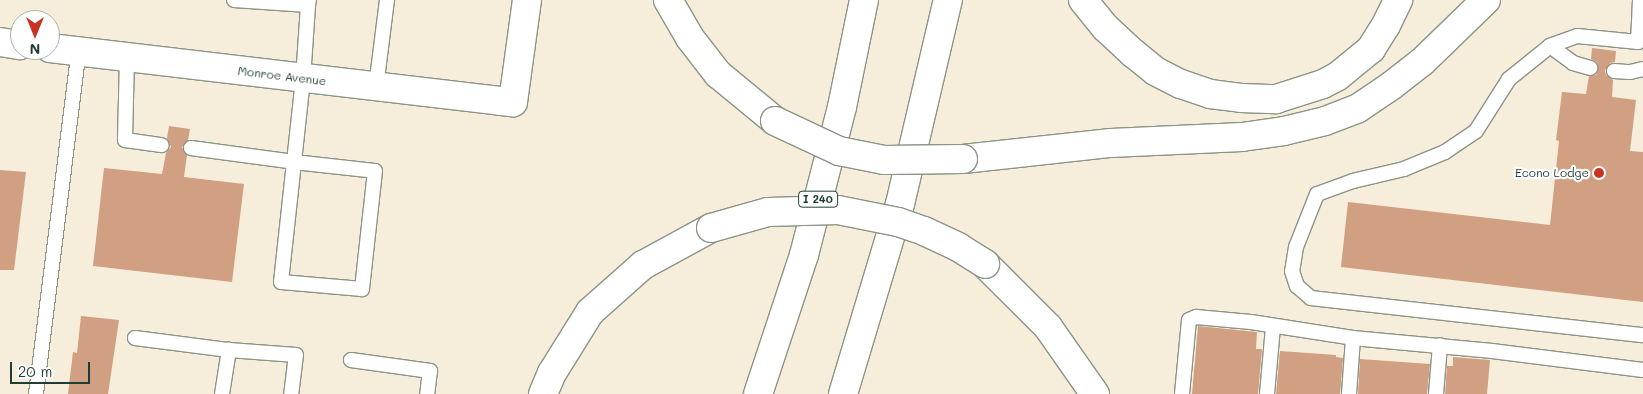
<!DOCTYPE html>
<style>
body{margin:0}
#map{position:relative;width:1643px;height:394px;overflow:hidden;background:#f6edda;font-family:Mali,sans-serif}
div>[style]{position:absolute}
.building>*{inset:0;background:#d19f82}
.roads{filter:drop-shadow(1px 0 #8a9587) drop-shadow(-1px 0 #8a9587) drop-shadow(0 1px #8a9587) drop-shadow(0 -1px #8a9587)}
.lane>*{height:14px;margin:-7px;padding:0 7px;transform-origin:7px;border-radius:7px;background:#fff}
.street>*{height:28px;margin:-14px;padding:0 14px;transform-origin:14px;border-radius:14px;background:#fff}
.highway>*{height:28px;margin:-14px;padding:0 14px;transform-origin:14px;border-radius:14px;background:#fff}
.bridges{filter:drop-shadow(1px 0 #8a9587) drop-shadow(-1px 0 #8a9587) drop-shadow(0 1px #8a9587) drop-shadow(0 -1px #8a9587)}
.highway-bridge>*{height:28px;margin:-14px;padding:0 14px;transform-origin:14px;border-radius:14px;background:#fff}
.dots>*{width:14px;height:14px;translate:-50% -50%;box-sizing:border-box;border:2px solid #fff;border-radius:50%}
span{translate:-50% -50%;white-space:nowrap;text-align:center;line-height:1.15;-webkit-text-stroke:4.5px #fff;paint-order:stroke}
.shield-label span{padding:1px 4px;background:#fff;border:1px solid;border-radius:4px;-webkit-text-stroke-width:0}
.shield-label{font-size:11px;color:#1f3d34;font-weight:700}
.street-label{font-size:12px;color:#1f3d34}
.poi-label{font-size:12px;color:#1f3d34}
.right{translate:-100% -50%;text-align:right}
.north{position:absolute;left:10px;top:10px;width:50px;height:50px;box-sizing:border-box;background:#fff;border:1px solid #a5b1ae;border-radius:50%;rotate:180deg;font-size:14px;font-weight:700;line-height:20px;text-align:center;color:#1f3d34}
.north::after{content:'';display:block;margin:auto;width:18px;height:22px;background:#c8321e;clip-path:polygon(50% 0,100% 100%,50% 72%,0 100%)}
.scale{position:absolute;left:10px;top:362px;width:80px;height:22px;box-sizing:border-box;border:2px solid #1f3d34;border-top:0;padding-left:6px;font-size:15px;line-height:18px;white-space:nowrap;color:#1f3d34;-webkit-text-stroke:4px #fff;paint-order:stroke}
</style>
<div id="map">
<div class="building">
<i style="clip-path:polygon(1592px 48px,1616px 51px,1615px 62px,1610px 63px,1605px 70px,1606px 75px,1613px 80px,1612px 97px,1636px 100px,1630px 151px,1643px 152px,1643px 302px,1341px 267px,1348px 202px,1550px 225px,1559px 141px,1556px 140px,1562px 92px,1586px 94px,1589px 76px,1596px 75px,1598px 70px,1597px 62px,1591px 59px)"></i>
<i style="clip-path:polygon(169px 126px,190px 129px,188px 140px,182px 147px,187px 155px,184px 177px,244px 184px,232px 282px,93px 266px,104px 168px,162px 174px,166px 153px,171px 147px,167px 138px)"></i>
<i style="clip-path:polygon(0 170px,26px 172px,14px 270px,0 270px)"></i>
<i style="clip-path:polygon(81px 316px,119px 320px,108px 394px,68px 394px,73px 352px,77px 353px)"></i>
<i style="clip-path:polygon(1198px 326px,1257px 332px,1256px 349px,1262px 349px,1258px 394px,1192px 394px)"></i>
<i style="clip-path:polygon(1280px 351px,1336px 355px,1336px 357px,1343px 358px,1340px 394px,1276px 394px)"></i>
<i style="clip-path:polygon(1453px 357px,1490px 360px,1487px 394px,1445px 394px,1447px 366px,1453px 366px)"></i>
<i style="clip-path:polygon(1360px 359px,1430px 364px,1427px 394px,1358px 394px)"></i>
</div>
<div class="roads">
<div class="lane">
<i style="left:234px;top:0;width:74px;rotate:3.9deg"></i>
<i style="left:308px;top:5px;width:5px;rotate:-79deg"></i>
<i style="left:1640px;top:0;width:42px;rotate:92.7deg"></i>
<i style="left:1638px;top:42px;width:61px;rotate:-174.4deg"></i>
<i style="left:1577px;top:36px;width:29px;rotate:160deg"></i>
<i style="left:1550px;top:46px;width:53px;rotate:141.2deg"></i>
<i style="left:1509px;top:79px;width:62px;rotate:122.4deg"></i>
<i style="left:1476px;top:131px;width:37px;rotate:146deg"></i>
<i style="left:1445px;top:152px;width:44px;rotate:157.5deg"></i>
<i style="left:1404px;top:169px;width:52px;rotate:166.8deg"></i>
<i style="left:1353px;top:181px;width:38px;rotate:160deg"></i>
<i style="left:1317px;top:194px;width:57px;rotate:111.6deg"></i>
<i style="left:1296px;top:247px;width:24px;rotate:99deg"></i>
<i style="left:1292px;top:271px;width:16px;rotate:72deg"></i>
<i style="left:1297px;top:286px;width:18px;rotate:41deg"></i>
<i style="left:1311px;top:298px;width:334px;rotate:6.4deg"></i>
<i style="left:1550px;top:46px;width:29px;rotate:36deg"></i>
<i style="left:1573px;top:63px;width:18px;rotate:16deg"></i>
<i style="left:127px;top:58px;width:82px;rotate:91.4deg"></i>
<i style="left:125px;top:140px;width:37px;rotate:8deg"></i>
<i style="left:1614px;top:71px;width:16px;rotate:4deg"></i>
<i style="left:1630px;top:72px;width:13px;rotate:-13deg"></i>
<i style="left:376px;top:87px;width:88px;rotate:-82.8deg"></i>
<i style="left:191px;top:148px;width:104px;rotate:7.7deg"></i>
<i style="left:294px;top:162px;width:81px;rotate:6.3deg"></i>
<i style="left:375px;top:171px;width:119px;rotate:96.3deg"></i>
<i style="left:362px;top:289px;width:81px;rotate:-175.1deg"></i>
<i style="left:281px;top:282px;width:121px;rotate:-83.8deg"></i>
<i style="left:294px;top:162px;width:83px;rotate:-83.8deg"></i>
<i style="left:303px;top:79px;width:74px;rotate:-86.1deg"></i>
<i style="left:135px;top:338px;width:95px;rotate:7.3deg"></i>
<i style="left:351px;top:360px;width:80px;rotate:7.9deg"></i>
<i style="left:430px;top:371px;width:23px;rotate:97deg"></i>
<i style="left:36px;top:394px;width:346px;rotate:-82.9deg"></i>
<i style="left:222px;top:394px;width:45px;rotate:-81deg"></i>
<i style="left:229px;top:350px;width:67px;rotate:4.3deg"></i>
<i style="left:296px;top:355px;width:39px;rotate:97deg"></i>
<i style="left:1182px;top:394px;width:74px;rotate:-84.6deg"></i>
<i style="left:1189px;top:320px;width:8px;rotate:-23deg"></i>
<i style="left:1196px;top:317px;width:55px;rotate:5.2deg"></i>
<i style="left:1251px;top:322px;width:103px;rotate:8.9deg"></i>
<i style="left:1353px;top:338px;width:140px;rotate:5.3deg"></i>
<i style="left:1492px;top:351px;width:152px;rotate:7.2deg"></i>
<i style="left:1267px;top:394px;width:67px;rotate:-84.9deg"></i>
<i style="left:1349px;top:394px;width:56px;rotate:-85.9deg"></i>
<i style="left:1436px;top:394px;width:49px;rotate:-85.3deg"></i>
</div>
<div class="street">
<i style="left:0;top:42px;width:20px;rotate:9deg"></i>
<i style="left:50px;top:48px;width:466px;rotate:6.7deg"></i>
<i style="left:513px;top:102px;width:103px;rotate:-82.2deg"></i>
</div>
<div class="highway">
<i style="left:668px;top:0;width:44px;rotate:59.9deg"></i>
<i style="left:690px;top:38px;width:46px;rotate:52.1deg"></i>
<i style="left:718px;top:74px;width:74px;rotate:39.5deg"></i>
<i style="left:1083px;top:0;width:36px;rotate:51deg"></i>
<i style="left:1106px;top:28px;width:37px;rotate:43deg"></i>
<i style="left:1133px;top:53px;width:28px;rotate:39deg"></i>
<i style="left:1155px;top:71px;width:29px;rotate:27deg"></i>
<i style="left:1181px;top:84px;width:31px;rotate:19deg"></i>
<i style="left:1210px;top:94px;width:31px;rotate:7deg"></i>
<i style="left:1241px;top:98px;width:35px;rotate:2deg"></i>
<i style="left:1276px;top:99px;width:49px;rotate:-17.7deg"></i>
<i style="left:1323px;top:84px;width:17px;rotate:-28deg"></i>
<i style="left:1338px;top:76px;width:43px;rotate:-39.3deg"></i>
<i style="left:1371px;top:49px;width:28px;rotate:-58deg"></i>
<i style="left:1386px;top:25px;width:28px;rotate:-64deg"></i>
<i style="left:963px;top:159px;width:149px;rotate:-6.2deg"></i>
<i style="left:1111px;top:143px;width:131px;rotate:-2.6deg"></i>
<i style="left:1242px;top:137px;width:42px;rotate:-8.1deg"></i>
<i style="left:1284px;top:131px;width:42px;rotate:-13.7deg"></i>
<i style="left:1325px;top:121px;width:34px;rotate:-21deg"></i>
<i style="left:1357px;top:109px;width:41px;rotate:-34.1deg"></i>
<i style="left:1391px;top:86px;width:39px;rotate:-38deg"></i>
<i style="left:1422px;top:62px;width:89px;rotate:-44.1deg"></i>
<i style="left:985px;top:264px;width:89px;rotate:45deg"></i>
<i style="left:1048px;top:327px;width:82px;rotate:55deg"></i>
<i style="left:543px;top:394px;width:23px;rotate:-67deg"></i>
<i style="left:552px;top:373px;width:72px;rotate:-58.1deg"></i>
<i style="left:590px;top:312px;width:71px;rotate:-41.6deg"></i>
<i style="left:643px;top:265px;width:77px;rotate:-28.6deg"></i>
<i style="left:758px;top:394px;width:146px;rotate:-71.7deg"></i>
<i style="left:804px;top:255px;width:153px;rotate:-75.6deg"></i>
<i style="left:842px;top:107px;width:109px;rotate:-78.4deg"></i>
<i style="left:843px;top:394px;width:198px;rotate:-73.3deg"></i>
<i style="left:900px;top:204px;width:210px;rotate:-76.8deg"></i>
</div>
</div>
<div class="bridges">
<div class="highway-bridge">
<i style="left:775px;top:121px;width:71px;rotate:25.1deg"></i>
<i style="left:839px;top:151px;width:46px;rotate:11.3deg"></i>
<i style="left:884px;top:160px;width:79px;rotate:-0.7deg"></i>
<i style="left:711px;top:228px;width:59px;rotate:-15.7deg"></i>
<i style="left:768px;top:212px;width:70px;rotate:-1.6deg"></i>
<i style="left:838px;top:210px;width:61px;rotate:11.3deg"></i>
<i style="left:898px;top:222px;width:28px;rotate:19deg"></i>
<i style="left:924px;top:231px;width:38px;rotate:25deg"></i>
<i style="left:958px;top:247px;width:32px;rotate:32deg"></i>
</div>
</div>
<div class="dots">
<i style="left:1599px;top:173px;background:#c8321e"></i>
</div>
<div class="shield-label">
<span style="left:818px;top:199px">I 240</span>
</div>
<div class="street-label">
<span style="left:282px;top:76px;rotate:7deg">Monroe Avenue</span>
</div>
<div class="poi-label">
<span class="right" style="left:1589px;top:173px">Econo Lodge</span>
</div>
<div class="north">N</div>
<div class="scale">20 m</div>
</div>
